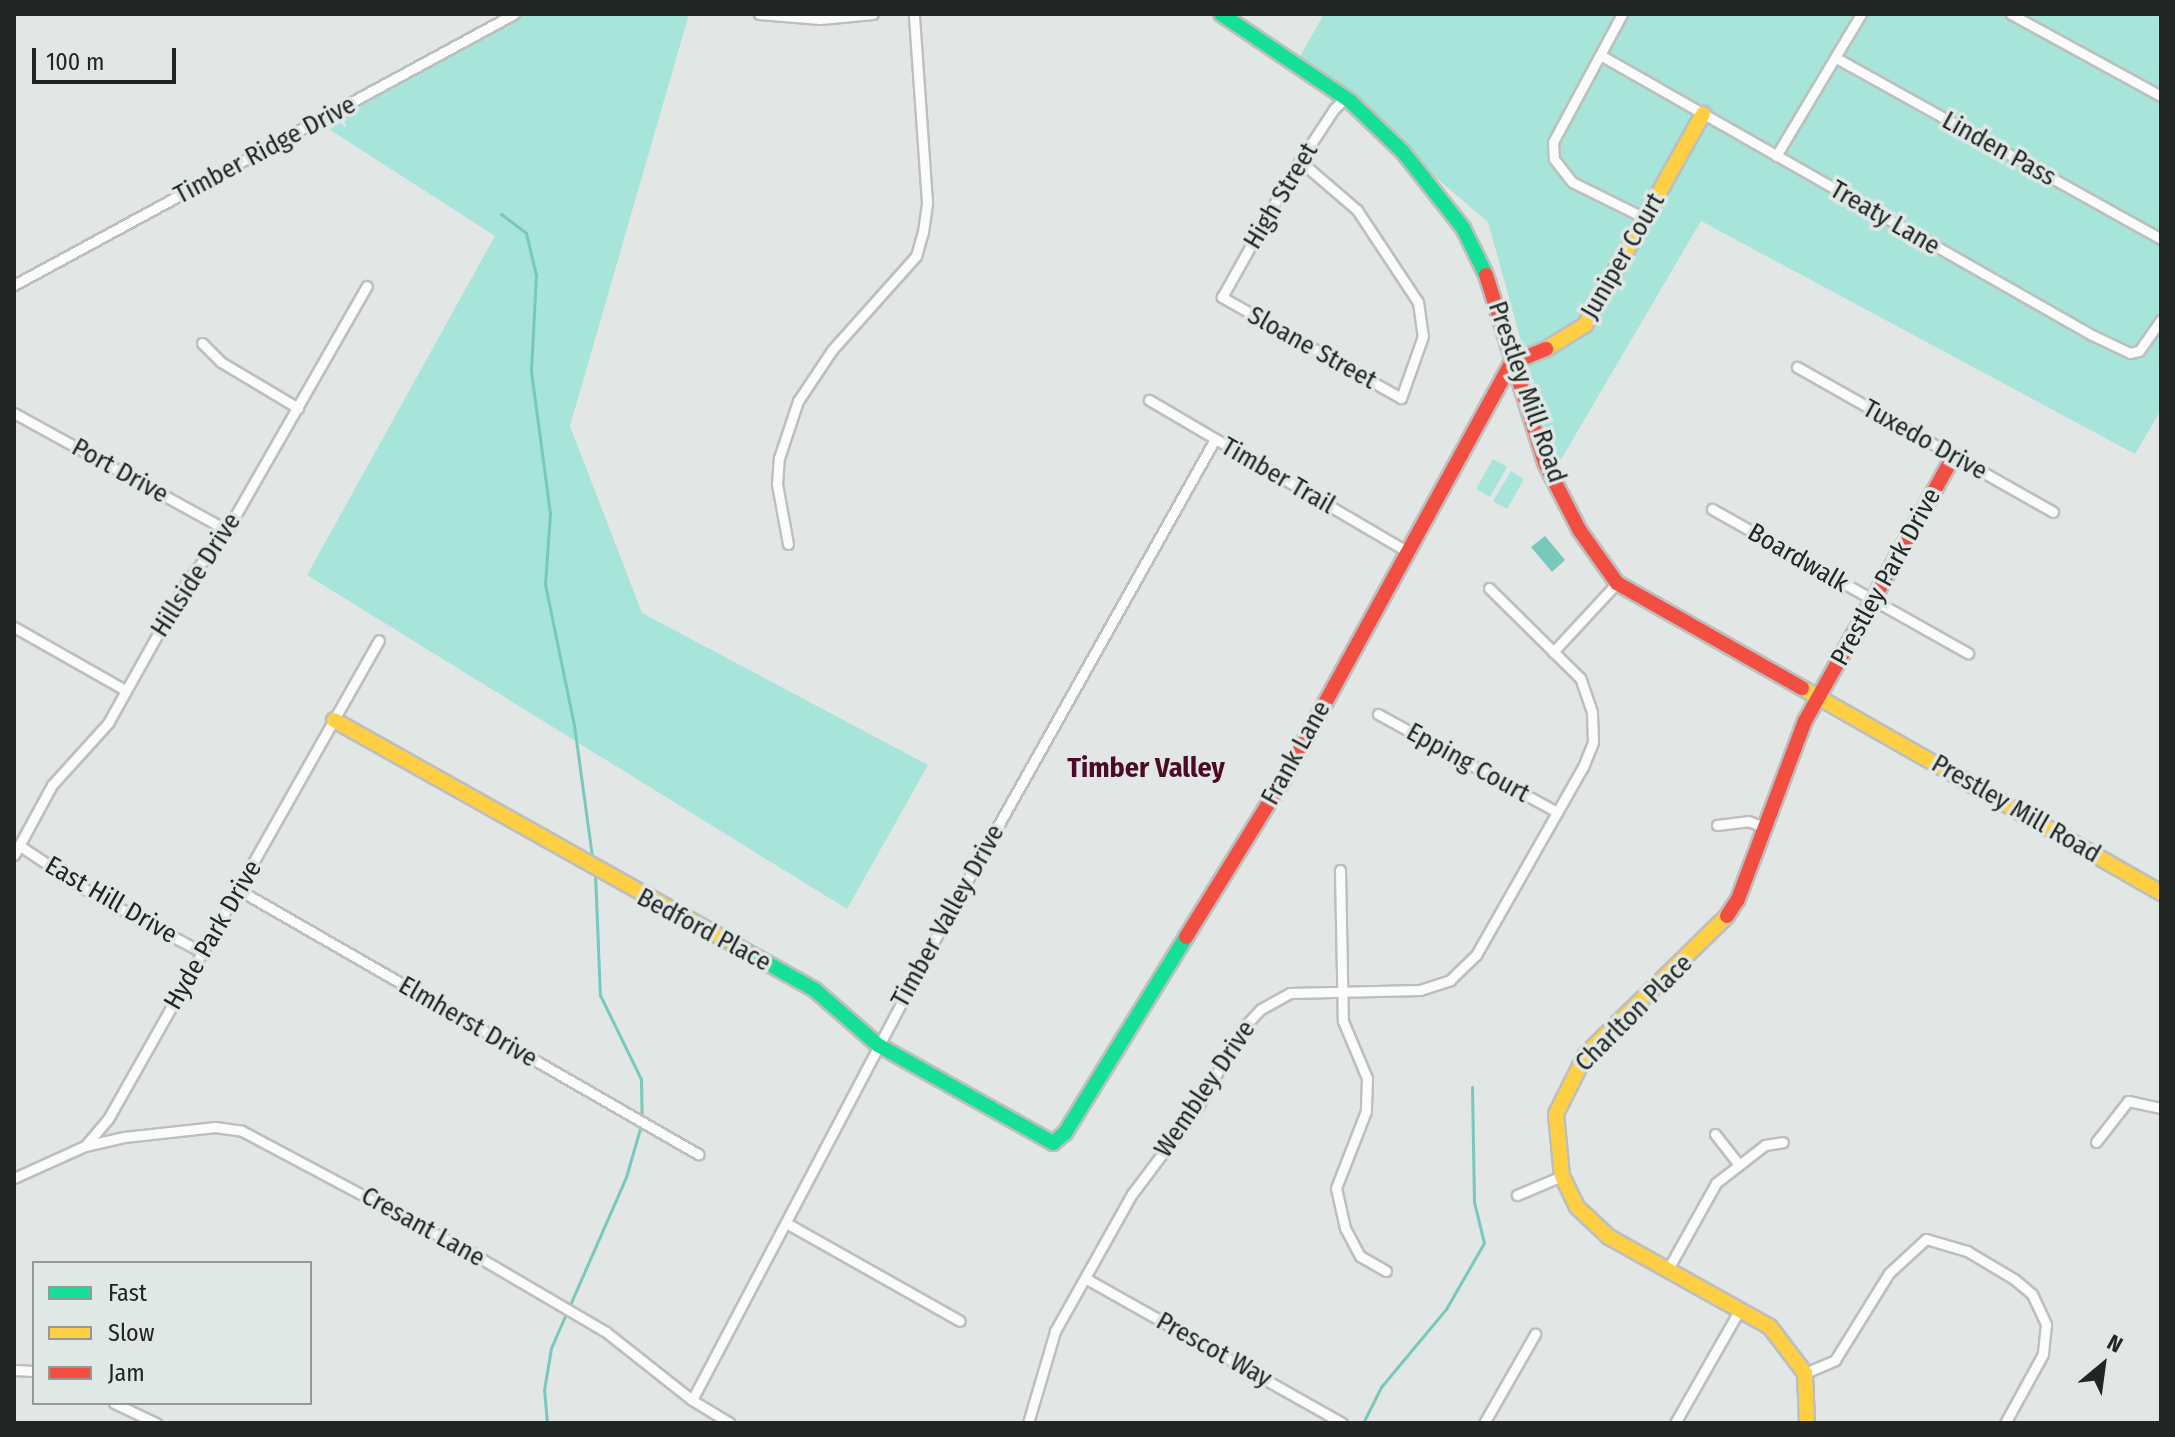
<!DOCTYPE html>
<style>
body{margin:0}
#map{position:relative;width:2175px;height:1437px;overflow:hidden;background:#e2e6e5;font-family:"Fira Sans Condensed",sans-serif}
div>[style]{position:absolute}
.green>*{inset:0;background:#a7e5da}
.water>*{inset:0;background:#78c9bc}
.stream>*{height:3px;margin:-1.5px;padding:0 1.5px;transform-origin:1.5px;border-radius:1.5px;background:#78c9bc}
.roads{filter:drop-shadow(2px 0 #bcbfbe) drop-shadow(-2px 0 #bcbfbe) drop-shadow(0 2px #bcbfbe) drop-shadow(0 -2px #bcbfbe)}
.street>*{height:9px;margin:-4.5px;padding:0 4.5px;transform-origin:4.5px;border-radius:4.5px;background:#fbfbfb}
.fast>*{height:14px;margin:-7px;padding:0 7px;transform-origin:7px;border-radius:7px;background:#16e098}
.slow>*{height:14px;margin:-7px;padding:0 7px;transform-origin:7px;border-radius:7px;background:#ffcf43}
.jam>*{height:14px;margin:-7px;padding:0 7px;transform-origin:7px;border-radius:7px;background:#f24e42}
span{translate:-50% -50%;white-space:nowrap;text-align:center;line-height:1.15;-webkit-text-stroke:7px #e0e8e6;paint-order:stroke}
.street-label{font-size:26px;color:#222524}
.neighbourhood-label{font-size:28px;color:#4d0a26;font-weight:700}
.frame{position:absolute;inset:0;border:16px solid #222524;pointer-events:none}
.legend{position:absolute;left:32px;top:1261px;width:280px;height:144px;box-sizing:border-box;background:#e0e8e6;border:2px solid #949a98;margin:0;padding:10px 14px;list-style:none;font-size:24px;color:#222524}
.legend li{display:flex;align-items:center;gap:16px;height:40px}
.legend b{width:40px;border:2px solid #949a98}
.north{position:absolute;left:2063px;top:1325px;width:80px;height:80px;-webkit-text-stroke:6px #e0e8e6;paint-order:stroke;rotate:29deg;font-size:22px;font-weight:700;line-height:32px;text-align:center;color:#222524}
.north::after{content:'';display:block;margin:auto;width:28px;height:36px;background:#222524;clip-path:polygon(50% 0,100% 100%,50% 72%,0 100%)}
.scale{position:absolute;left:32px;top:48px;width:144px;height:36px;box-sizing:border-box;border:4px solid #222524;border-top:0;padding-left:10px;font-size:24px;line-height:28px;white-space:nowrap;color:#222524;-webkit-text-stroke:6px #e0e8e6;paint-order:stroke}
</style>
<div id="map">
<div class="green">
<i style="clip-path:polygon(514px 14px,689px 14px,570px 426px,642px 613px,928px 765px,847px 909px,307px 575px,495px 236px,318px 122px)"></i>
<i style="clip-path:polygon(1324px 14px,2161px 14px,2161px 410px,2135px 454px,1701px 221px,1556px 468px,1488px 222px,1298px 60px)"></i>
<i style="clip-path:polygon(1493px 459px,1507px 467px,1490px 497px,1476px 489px)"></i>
<i style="clip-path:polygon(1511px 471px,1524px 479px,1507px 509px,1493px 501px)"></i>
</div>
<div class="water">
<i style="clip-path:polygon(1545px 536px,1565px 560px,1552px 572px,1531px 547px)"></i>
</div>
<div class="stream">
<i style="left:501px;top:214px;width:31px;rotate:37deg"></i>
<i style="left:526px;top:233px;width:43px;rotate:76.6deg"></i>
<i style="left:536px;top:275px;width:96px;rotate:93deg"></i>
<i style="left:531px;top:371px;width:143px;rotate:82.4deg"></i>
<i style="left:550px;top:513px;width:71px;rotate:94deg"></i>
<i style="left:545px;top:584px;width:144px;rotate:78.4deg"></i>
<i style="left:574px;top:725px;width:133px;rotate:82.2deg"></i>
<i style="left:595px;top:873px;width:122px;rotate:87.7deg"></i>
<i style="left:600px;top:995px;width:93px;rotate:64deg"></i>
<i style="left:641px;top:1079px;width:39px;rotate:89deg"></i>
<i style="left:547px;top:1423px;width:33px;rotate:-95deg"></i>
<i style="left:544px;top:1390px;width:43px;rotate:-80.5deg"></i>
<i style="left:551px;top:1348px;width:187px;rotate:-66.3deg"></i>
<i style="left:626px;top:1177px;width:54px;rotate:-73.9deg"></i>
<i style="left:1363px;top:1423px;width:40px;rotate:-63.4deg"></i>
<i style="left:1381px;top:1387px;width:102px;rotate:-50.2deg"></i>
<i style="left:1446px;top:1309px;width:76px;rotate:-60.1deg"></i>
<i style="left:1484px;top:1243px;width:42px;rotate:-103.7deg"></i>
<i style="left:1474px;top:1202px;width:115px;rotate:-91deg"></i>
</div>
<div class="roads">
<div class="street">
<i style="left:759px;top:14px;width:61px;rotate:4.7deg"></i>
<i style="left:820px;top:19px;width:53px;rotate:-5.4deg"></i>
<i style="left:1622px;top:14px;width:145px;rotate:118.3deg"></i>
<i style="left:1553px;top:142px;width:17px;rotate:87deg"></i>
<i style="left:1554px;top:159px;width:29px;rotate:52deg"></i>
<i style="left:1572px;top:182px;width:84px;rotate:26.3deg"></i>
<i style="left:2011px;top:14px;width:171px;rotate:28.7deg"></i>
<i style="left:1602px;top:56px;width:564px;rotate:29.66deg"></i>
<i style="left:2092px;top:335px;width:42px;rotate:25.3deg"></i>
<i style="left:2130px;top:353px;width:9px;rotate:-13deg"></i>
<i style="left:2139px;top:351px;width:38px;rotate:-55deg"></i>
<i style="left:1838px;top:59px;width:370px;rotate:29.1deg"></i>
<i style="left:1776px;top:156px;width:165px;rotate:-59.1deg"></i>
<i style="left:1300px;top:161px;width:75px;rotate:40.7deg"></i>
<i style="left:1357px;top:210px;width:110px;rotate:56.5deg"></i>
<i style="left:1418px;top:302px;width:34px;rotate:82deg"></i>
<i style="left:1423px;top:336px;width:66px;rotate:109.5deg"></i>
<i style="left:1401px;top:398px;width:206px;rotate:-150.6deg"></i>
<i style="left:1222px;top:297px;width:139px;rotate:-60.7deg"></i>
<i style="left:1290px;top:176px;width:80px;rotate:-56.7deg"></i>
<i style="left:1334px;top:109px;width:17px;rotate:-45deg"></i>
<i style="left:14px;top:285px;width:569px;rotate:-28.46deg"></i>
<i style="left:202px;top:343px;width:27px;rotate:45deg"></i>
<i style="left:221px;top:362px;width:90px;rotate:30.9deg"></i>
<i style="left:1797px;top:367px;width:294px;rotate:29.5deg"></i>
<i style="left:1149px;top:400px;width:300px;rotate:30.4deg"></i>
<i style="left:14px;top:413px;width:243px;rotate:28.8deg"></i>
<i style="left:1712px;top:509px;width:294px;rotate:29.4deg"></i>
<i style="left:788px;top:544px;width:61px;rotate:-100.4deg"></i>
<i style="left:777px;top:484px;width:26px;rotate:-86deg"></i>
<i style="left:779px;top:458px;width:60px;rotate:-71.6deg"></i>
<i style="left:798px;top:401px;width:61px;rotate:-56.3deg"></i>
<i style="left:832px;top:350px;width:126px;rotate:-48.2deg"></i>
<i style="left:916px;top:256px;width:25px;rotate:-74deg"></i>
<i style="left:923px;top:232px;width:30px;rotate:-82deg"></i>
<i style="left:927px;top:202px;width:188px;rotate:-94deg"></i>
<i style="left:14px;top:627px;width:128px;rotate:29.6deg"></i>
<i style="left:1553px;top:652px;width:94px;rotate:-47.2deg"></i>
<i style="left:1378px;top:714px;width:204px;rotate:28.7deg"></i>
<i style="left:1717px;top:825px;width:31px;rotate:-7deg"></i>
<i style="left:1748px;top:821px;width:19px;rotate:21deg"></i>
<i style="left:20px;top:846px;width:85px;rotate:33.5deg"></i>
<i style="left:91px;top:893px;width:126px;rotate:28deg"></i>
<i style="left:14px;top:855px;width:80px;rotate:-61.5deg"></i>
<i style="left:52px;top:785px;width:84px;rotate:-47.9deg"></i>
<i style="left:108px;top:723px;width:164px;rotate:-60.8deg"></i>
<i style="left:188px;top:580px;width:63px;rotate:-52deg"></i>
<i style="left:227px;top:530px;width:281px;rotate:-60.2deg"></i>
<i style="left:1340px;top:870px;width:151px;rotate:88.9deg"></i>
<i style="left:1343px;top:1021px;width:62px;rotate:67.2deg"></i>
<i style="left:1367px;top:1078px;width:33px;rotate:92deg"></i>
<i style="left:1366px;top:1111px;width:83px;rotate:111.3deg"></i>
<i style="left:1336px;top:1188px;width:41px;rotate:77.3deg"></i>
<i style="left:1345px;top:1228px;width:32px;rotate:62deg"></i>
<i style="left:1360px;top:1256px;width:30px;rotate:30deg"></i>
<i style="left:239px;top:890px;width:530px;rotate:29.91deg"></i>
<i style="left:1715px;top:1134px;width:36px;rotate:52deg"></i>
<i style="left:2096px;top:1142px;width:52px;rotate:-52deg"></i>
<i style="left:2128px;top:1101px;width:34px;rotate:12deg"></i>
<i style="left:86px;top:1145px;width:34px;rotate:-50deg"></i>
<i style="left:108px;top:1119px;width:550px;rotate:-60.5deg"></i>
<i style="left:14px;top:1178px;width:78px;rotate:-24.3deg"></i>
<i style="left:85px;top:1146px;width:40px;rotate:-13deg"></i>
<i style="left:124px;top:1137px;width:92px;rotate:-6.3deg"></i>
<i style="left:215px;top:1127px;width:27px;rotate:8deg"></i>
<i style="left:242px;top:1131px;width:262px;rotate:28deg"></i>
<i style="left:473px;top:1254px;width:154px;rotate:30.4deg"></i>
<i style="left:606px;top:1332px;width:110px;rotate:38.3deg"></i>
<i style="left:692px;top:1400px;width:44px;rotate:31.2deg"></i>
<i style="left:1517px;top:1195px;width:49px;rotate:-22.9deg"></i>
<i style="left:788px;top:1224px;width:197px;rotate:29.4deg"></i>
<i style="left:1668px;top:1269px;width:98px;rotate:-60.8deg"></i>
<i style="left:1716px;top:1183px;width:62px;rotate:-37.8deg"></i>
<i style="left:1765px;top:1145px;width:18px;rotate:-9deg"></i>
<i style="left:1085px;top:1278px;width:295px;rotate:29.4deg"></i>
<i style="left:14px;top:1370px;width:20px;rotate:3deg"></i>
<i style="left:1805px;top:1373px;width:33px;rotate:-23deg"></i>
<i style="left:1835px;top:1360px;width:102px;rotate:-58.2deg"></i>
<i style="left:1889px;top:1273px;width:50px;rotate:-42.6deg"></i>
<i style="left:1926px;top:1239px;width:43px;rotate:16.3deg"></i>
<i style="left:1967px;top:1251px;width:55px;rotate:30.8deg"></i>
<i style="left:2014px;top:1279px;width:23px;rotate:40deg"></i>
<i style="left:2032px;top:1294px;width:33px;rotate:65deg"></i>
<i style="left:2046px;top:1324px;width:30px;rotate:96deg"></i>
<i style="left:2043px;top:1354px;width:79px;rotate:118.8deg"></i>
<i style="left:692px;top:1400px;width:540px;rotate:-62.2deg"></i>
<i style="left:944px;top:922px;width:554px;rotate:-60.7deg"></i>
<i style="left:114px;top:1403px;width:47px;rotate:25.5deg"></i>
<i style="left:1028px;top:1423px;width:96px;rotate:-73.6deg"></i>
<i style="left:1055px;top:1331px;width:157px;rotate:-60.7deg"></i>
<i style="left:1132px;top:1194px;width:110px;rotate:-53.1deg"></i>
<i style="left:1198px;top:1106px;width:90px;rotate:-60deg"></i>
<i style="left:1243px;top:1028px;width:26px;rotate:-47deg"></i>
<i style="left:1261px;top:1009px;width:33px;rotate:-29deg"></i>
<i style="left:1290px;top:993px;width:130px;rotate:-1.3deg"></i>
<i style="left:1420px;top:990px;width:32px;rotate:-18deg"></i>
<i style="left:1450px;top:980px;width:36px;rotate:-44deg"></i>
<i style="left:1476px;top:955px;width:216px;rotate:-60.4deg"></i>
<i style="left:1583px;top:767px;width:27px;rotate:-68deg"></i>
<i style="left:1593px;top:742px;width:30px;rotate:-92deg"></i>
<i style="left:1592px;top:712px;width:36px;rotate:-109deg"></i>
<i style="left:1580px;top:678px;width:128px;rotate:-135.3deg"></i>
<i style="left:1484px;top:1423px;width:103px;rotate:-60.2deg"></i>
<i style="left:1675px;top:1423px;width:131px;rotate:-60.3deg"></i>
</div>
<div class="fast">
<i style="left:1221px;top:14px;width:156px;rotate:34deg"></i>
<i style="left:1350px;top:101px;width:74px;rotate:43.9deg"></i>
<i style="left:1403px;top:152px;width:97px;rotate:51.7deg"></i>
<i style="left:1463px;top:228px;width:52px;rotate:63.9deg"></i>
<i style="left:726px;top:940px;width:102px;rotate:29.3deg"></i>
<i style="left:815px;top:990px;width:84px;rotate:41.1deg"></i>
<i style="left:878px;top:1045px;width:201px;rotate:29.2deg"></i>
<i style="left:1053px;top:1143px;width:16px;rotate:-40deg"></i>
<i style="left:1065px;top:1133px;width:230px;rotate:-58.3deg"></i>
</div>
<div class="slow">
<i style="left:1546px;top:349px;width:46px;rotate:-31.6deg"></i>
<i style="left:1585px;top:325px;width:242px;rotate:-60.8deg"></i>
<i style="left:1802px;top:688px;width:413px;rotate:29.7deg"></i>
<i style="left:334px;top:720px;width:450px;rotate:29.3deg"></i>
<i style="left:1727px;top:916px;width:197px;rotate:135.6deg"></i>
<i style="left:1586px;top:1054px;width:67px;rotate:116.6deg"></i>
<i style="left:1556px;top:1114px;width:62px;rotate:84.5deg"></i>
<i style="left:1562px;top:1176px;width:34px;rotate:64deg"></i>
<i style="left:1577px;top:1207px;width:44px;rotate:43.2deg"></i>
<i style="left:1609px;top:1237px;width:184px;rotate:29.2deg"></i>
<i style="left:1770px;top:1327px;width:58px;rotate:52.7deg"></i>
<i style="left:1805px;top:1373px;width:50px;rotate:87.7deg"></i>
</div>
<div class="jam">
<i style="left:1486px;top:275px;width:197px;rotate:72.6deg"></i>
<i style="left:1545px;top:463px;width:76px;rotate:62.8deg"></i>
<i style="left:1580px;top:531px;width:64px;rotate:54.6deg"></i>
<i style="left:1617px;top:583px;width:213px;rotate:29.6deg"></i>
<i style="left:1727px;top:916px;width:20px;rotate:-57deg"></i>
<i style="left:1738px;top:899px;width:190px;rotate:-69.4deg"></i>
<i style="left:1805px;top:721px;width:304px;rotate:-60.7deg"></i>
<i style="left:1186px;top:937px;width:185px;rotate:-58.3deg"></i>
<i style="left:1283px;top:780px;width:475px;rotate:-61.3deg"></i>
<i style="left:1511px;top:363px;width:38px;rotate:-22deg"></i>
</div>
</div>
<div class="street-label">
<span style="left:1999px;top:149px;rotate:29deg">Linden Pass</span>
<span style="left:265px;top:150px;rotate:-28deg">Timber Ridge Drive</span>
<span style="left:1281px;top:196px;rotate:-59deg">High Street</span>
<span style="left:1885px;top:218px;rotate:30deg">Treaty Lane</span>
<span style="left:1623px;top:256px;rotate:-60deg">Juniper Court</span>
<span style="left:1312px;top:348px;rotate:29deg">Sloane Street</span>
<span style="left:1527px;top:392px;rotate:71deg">Prestley Mill Road</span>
<span style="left:1925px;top:440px;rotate:29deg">Tuxedo Drive</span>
<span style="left:120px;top:471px;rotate:29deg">Port Drive</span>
<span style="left:1278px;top:476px;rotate:30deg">Timber Trail</span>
<span style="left:1798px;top:558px;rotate:30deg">Boardwalk</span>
<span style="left:196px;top:575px;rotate:-57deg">Hillside Drive</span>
<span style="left:1886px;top:577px;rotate:-61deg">Prestley Park Drive</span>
<span style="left:1296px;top:753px;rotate:-61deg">Frank Lane</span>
<span style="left:1468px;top:763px;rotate:29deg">Epping Court</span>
<span style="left:2016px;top:809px;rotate:30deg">Prestley Mill Road</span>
<span style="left:111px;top:900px;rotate:30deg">East Hill Drive</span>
<span style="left:948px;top:916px;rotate:-61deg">Timber Valley Drive</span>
<span style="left:704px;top:930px;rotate:28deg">Bedford Place</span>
<span style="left:213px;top:935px;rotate:-60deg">Hyde Park Drive</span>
<span style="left:1634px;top:1013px;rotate:-45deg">Charlton Place</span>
<span style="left:468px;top:1022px;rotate:30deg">Elmherst Drive</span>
<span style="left:1205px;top:1089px;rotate:-56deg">Wembley Drive</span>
<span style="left:423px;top:1227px;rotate:29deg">Cresant Lane</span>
<span style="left:1214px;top:1350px;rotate:29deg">Prescot Way</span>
</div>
<div class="neighbourhood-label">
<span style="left:1146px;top:768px">Timber Valley</span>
</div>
<div class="frame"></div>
<ul class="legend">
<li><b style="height:10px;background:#16e098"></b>Fast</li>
<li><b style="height:10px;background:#ffcf43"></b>Slow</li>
<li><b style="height:10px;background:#f24e42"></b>Jam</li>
</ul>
<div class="north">N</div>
<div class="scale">100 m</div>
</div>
